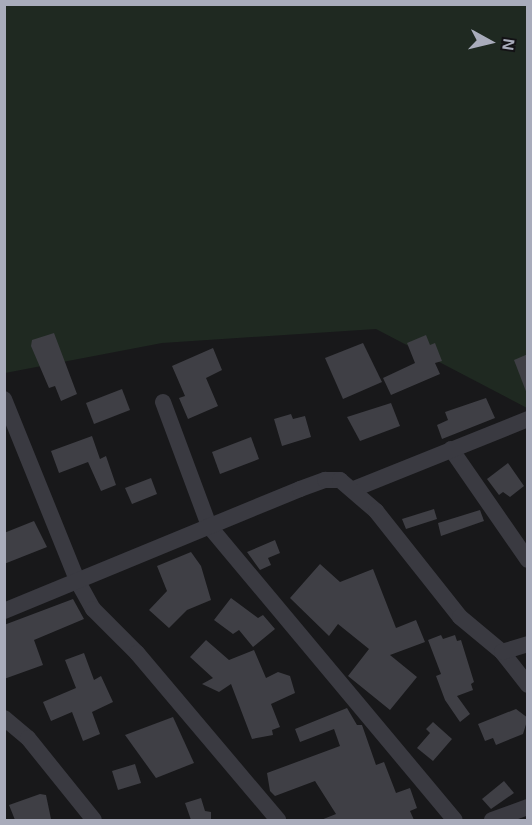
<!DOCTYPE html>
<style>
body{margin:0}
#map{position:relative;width:532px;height:825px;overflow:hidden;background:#18181a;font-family:Arial,sans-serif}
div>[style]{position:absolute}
.green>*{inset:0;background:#1f2921}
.building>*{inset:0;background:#3f3f45}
.minor>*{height:16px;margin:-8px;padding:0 8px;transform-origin:8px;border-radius:8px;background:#3a3a41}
span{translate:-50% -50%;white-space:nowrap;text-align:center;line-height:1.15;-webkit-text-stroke:5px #131215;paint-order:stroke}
.frame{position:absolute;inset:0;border:6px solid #a9acbb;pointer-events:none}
.north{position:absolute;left:460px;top:12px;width:60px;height:60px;-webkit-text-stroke:4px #131215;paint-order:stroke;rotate:98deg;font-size:16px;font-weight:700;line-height:24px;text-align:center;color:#a9acbb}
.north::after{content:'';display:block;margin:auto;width:21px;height:27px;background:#a9acbb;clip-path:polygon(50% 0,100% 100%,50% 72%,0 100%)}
</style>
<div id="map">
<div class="green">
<i style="clip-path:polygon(5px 5px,527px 5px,527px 408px,376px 329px,162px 343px,5px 373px)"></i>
</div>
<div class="building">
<i style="clip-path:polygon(54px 333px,77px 394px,61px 401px,55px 386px,49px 388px,31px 346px,32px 340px)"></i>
<i style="clip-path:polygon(426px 335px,430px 345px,435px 343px,442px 361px,435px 363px,440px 374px,391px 395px,383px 378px,415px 363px,407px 343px)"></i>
<i style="clip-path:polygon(363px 343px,382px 382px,343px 399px,325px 358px)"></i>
<i style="clip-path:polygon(213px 348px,222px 370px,206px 378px,218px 406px,188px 419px,179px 398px,185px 396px,172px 366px)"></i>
<i style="clip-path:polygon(528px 354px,528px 394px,527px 394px,514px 360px)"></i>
<i style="clip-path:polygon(122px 389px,130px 410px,94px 424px,86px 403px)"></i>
<i style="clip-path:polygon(486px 398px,495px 418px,442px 439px,437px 425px,448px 420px,445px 412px)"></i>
<i style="clip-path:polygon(391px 403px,400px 426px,360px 441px,347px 417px)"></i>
<i style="clip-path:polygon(291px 414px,293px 419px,305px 416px,311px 437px,282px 446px,274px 419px)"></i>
<i style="clip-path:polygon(92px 436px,100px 459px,106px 456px,116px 485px,101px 491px,88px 462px,59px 473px,51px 451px)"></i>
<i style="clip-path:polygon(251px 437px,259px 459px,220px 474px,212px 452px)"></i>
<i style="clip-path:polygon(508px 463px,524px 486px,510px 497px,503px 492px,499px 495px,487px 479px)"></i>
<i style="clip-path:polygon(151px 478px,157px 494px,132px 504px,125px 488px)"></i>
<i style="clip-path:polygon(434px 509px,437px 519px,406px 529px,402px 519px)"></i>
<i style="clip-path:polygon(480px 510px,484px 521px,441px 536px,438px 523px)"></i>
<i style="clip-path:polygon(34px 521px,47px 547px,4px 564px,4px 533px)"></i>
<i style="clip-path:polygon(275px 540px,280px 553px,268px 558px,271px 565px,260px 570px,247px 552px)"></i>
<i style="clip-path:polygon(191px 552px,201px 566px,211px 600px,187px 610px,169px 628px,149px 610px,167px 591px,157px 566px)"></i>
<i style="clip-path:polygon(320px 564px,340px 582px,373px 569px,396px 628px,416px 620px,425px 642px,390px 655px,417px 677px,390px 710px,348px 676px,369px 649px,338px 624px,329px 636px,290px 598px)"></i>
<i style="clip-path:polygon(231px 598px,258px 618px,263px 615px,275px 629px,253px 647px,239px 630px,233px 634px,214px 620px)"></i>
<i style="clip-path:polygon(73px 599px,84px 619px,34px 640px,43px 665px,4px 679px,4px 625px)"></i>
<i style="clip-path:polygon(441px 635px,443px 639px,455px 635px,457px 641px,461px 640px,474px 682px,471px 684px,473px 690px,457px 696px,470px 714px,460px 722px,445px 700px,436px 676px,441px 674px,428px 640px)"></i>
<i style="clip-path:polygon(206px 640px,229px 660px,254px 650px,266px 678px,278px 672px,290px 676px,295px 693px,271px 704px,280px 727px,272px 730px,273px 735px,252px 739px,231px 684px,219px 692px,202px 684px,213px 678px,190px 657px)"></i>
<i style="clip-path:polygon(84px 653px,94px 680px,101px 676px,113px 702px,92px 712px,100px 734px,83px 741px,72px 712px,51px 721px,43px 702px,76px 688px,65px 660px)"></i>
<i style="clip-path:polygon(347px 708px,357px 725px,362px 725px,376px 765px,384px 762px,396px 793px,410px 788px,417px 808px,410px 811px,414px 820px,321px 820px,336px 814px,315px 781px,275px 796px,270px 791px,267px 773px,340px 746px,334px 729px,300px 742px,295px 729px)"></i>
<i style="clip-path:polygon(516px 709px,528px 718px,523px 734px,496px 745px,493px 738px,485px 741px,478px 724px)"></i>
<i style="clip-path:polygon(173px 717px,194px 763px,156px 778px,125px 735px)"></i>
<i style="clip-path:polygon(433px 722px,452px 739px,433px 761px,417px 748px,430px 733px,426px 729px)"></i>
<i style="clip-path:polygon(135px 764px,141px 783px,118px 790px,112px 771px)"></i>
<i style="clip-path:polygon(504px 781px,514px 793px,491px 809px,482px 799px)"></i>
<i style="clip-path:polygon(40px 794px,46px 795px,51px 819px,15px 820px,9px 805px)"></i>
<i style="clip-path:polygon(201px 798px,205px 811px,211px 812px,211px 820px,191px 820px,185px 803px)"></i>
</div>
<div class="minor">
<i style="left:4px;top:399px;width:197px;rotate:68deg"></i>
<i style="left:78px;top:582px;width:31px;rotate:61deg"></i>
<i style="left:93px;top:609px;width:62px;rotate:45deg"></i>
<i style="left:137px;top:653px;width:219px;rotate:49.8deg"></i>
<i style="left:163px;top:402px;width:132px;rotate:69.6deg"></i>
<i style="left:209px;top:526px;width:383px;rotate:50.1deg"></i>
<i style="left:451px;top:449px;width:135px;rotate:55.3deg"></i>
<i style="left:354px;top:489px;width:188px;rotate:-21.9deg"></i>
<i style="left:4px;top:611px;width:320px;rotate:-22.4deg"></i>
<i style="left:300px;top:489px;width:27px;rotate:-20deg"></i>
<i style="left:325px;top:480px;width:15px"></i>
<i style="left:340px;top:480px;width:48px;rotate:40.7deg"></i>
<i style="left:376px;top:511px;width:135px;rotate:51.6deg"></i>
<i style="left:460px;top:617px;width:55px;rotate:39.8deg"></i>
<i style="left:502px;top:652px;width:42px;rotate:51.8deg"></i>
<i style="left:502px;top:652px;width:27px;rotate:-17deg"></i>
<i style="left:4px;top:718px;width:31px;rotate:40deg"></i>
<i style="left:28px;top:738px;width:105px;rotate:51.2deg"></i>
<i style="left:492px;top:820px;width:38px;rotate:-20deg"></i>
</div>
<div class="frame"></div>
<div class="north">N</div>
</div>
